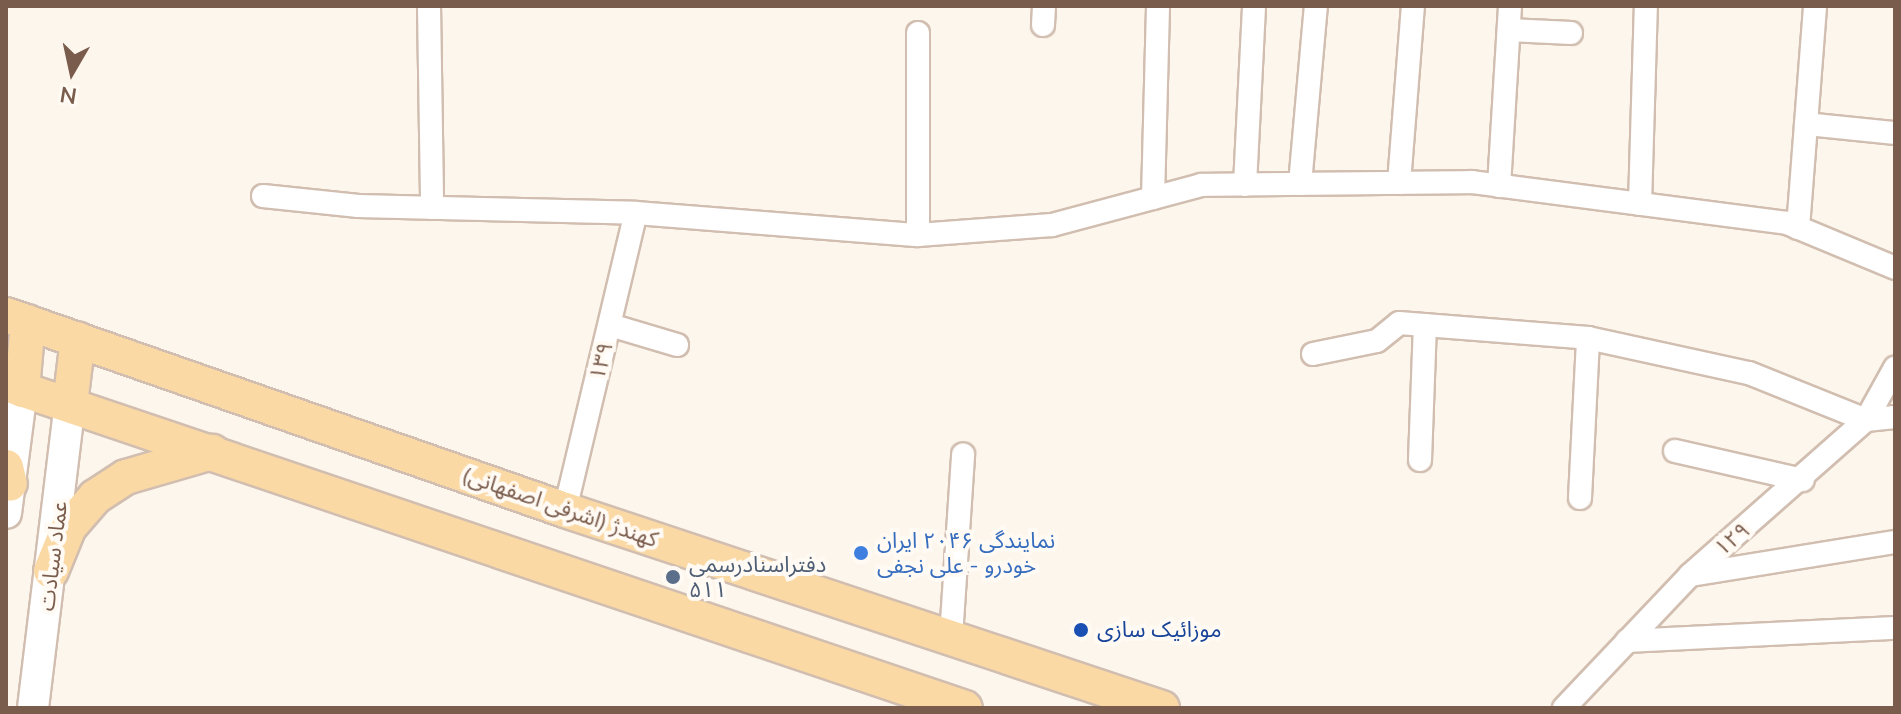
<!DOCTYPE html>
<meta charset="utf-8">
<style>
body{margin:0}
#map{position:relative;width:1901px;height:714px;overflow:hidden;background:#fdf6ec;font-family:Mulish,"Noto Sans Arabic",sans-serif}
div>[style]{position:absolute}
.roads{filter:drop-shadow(2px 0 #d1beb0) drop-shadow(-2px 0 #d1beb0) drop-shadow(0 2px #d1beb0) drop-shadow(0 -2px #d1beb0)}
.minor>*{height:22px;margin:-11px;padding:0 11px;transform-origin:11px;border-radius:11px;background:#fff}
.secondary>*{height:30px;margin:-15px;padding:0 15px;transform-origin:15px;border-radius:15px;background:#fff}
.primary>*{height:34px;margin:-17px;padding:0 17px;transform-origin:17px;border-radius:17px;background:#fbd9a5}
.dots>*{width:22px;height:22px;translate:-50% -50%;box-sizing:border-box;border:4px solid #fffaf3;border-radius:50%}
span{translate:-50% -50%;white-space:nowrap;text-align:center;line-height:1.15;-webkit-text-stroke:8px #fffaf3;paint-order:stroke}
.street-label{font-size:22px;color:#7a5c4d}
.shop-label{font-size:22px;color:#366cbe}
.left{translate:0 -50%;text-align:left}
.service-label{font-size:22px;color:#4e5e75}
.transit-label{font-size:22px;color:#164399}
.frame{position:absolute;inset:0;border:8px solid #7a5c4d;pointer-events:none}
.north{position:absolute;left:32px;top:32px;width:80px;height:80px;-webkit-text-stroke:6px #fffaf3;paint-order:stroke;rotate:189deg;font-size:22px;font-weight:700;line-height:32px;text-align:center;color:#7a5c4d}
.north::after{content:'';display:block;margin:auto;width:28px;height:36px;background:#7a5c4d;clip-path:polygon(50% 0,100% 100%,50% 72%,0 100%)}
</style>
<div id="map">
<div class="roads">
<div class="minor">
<i style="left:429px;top:6px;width:202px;rotate:89.1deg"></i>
<i style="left:1043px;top:25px;width:19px;rotate:-87deg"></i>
<i style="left:1509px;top:30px;width:62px;rotate:2.8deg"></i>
<i style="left:1806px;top:124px;width:89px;rotate:5.8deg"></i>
<i style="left:1399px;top:183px;width:178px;rotate:-85.5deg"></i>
<i style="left:1300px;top:184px;width:179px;rotate:-84.9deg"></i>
<i style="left:1245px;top:185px;width:179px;rotate:-87.1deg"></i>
<i style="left:1499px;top:186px;width:180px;rotate:-86.5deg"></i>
<i style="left:263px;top:196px;width:96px;rotate:6deg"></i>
<i style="left:358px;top:206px;width:278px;rotate:1.4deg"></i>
<i style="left:636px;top:213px;width:283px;rotate:4.5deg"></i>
<i style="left:918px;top:235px;width:134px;rotate:-4.3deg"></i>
<i style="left:1052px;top:225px;width:154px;rotate:-15deg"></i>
<i style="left:1201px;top:185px;width:271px;rotate:-0.6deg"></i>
<i style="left:1472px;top:182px;width:318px;rotate:7.4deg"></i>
<i style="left:1787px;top:223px;width:117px;rotate:22.6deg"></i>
<i style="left:1153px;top:198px;width:192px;rotate:-88.5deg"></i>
<i style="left:1640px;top:204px;width:198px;rotate:-88.3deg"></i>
<i style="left:1798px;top:228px;width:223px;rotate:-85.6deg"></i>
<i style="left:918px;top:235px;width:202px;rotate:-90deg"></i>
<i style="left:610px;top:325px;width:70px;rotate:16.6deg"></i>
<i style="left:1313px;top:354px;width:65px;rotate:-11.5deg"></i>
<i style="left:1377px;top:341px;width:28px;rotate:-39deg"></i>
<i style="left:1399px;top:323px;width:190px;rotate:4.5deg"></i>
<i style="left:1588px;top:338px;width:165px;rotate:12.3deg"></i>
<i style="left:1749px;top:373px;width:126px;rotate:21.9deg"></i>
<i style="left:1866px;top:420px;width:29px;rotate:-6deg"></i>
<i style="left:1675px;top:451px;width:131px;rotate:12.8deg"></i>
<i style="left:1420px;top:460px;width:135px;rotate:-87.9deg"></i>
<i style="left:1580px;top:498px;width:160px;rotate:-87.1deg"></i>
<i style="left:565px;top:510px;width:305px;rotate:-76.6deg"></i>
<i style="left:1691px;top:575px;width:207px;rotate:-9.2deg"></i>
<i style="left:951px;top:637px;width:183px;rotate:-86.2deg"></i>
<i style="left:1627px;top:641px;width:268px;rotate:-2.8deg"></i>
<i style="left:1564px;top:708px;width:183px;rotate:-46.5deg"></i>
<i style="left:1690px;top:575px;width:235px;rotate:-41.4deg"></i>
<i style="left:1866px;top:420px;width:60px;rotate:-60.9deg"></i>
</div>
<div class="secondary">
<i style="left:6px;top:513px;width:124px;rotate:-82.6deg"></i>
<i style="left:33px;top:708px;width:306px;rotate:-83.1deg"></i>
</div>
<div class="primary">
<i style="left:6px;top:315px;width:592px;rotate:19.23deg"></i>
<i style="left:565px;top:510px;width:629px;rotate:18.35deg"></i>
<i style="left:6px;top:384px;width:1012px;rotate:18.67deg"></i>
<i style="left:22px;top:390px;width:68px;rotate:-85deg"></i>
<i style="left:70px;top:404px;width:65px;rotate:-83deg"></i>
<i style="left:6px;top:467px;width:17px;rotate:77deg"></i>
<i style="left:51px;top:571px;width:48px;rotate:-67.8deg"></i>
<i style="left:69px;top:527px;width:40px;rotate:-49deg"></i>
<i style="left:95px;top:497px;width:37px;rotate:-33deg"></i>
<i style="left:126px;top:477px;width:90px;rotate:-16.2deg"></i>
</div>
</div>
<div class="dots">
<i style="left:861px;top:553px;background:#3f7fe0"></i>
<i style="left:673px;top:577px;background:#5c6f8a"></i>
<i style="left:1081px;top:630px;background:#1a4fb4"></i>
</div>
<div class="street-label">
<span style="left:601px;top:361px;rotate:-76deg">۱۳۹</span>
<span style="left:560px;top:507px;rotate:19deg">کهندژ (اشرفی اصفهانی)</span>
<span style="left:1732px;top:539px;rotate:-40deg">۱۲۹</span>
<span style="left:53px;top:556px;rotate:-83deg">عماد سیادت</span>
</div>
<div class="shop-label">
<span class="left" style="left:877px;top:553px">نمایندگی ۲۰۴۶ ایران<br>خودرو - علی نجفی</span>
</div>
<div class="service-label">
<span class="left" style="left:689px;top:577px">دفتراسنادرسمی<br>۵۱۱</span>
</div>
<div class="transit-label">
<span class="left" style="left:1097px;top:630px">موزائیک سازی</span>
</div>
<div class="frame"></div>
<div class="north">N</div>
</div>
